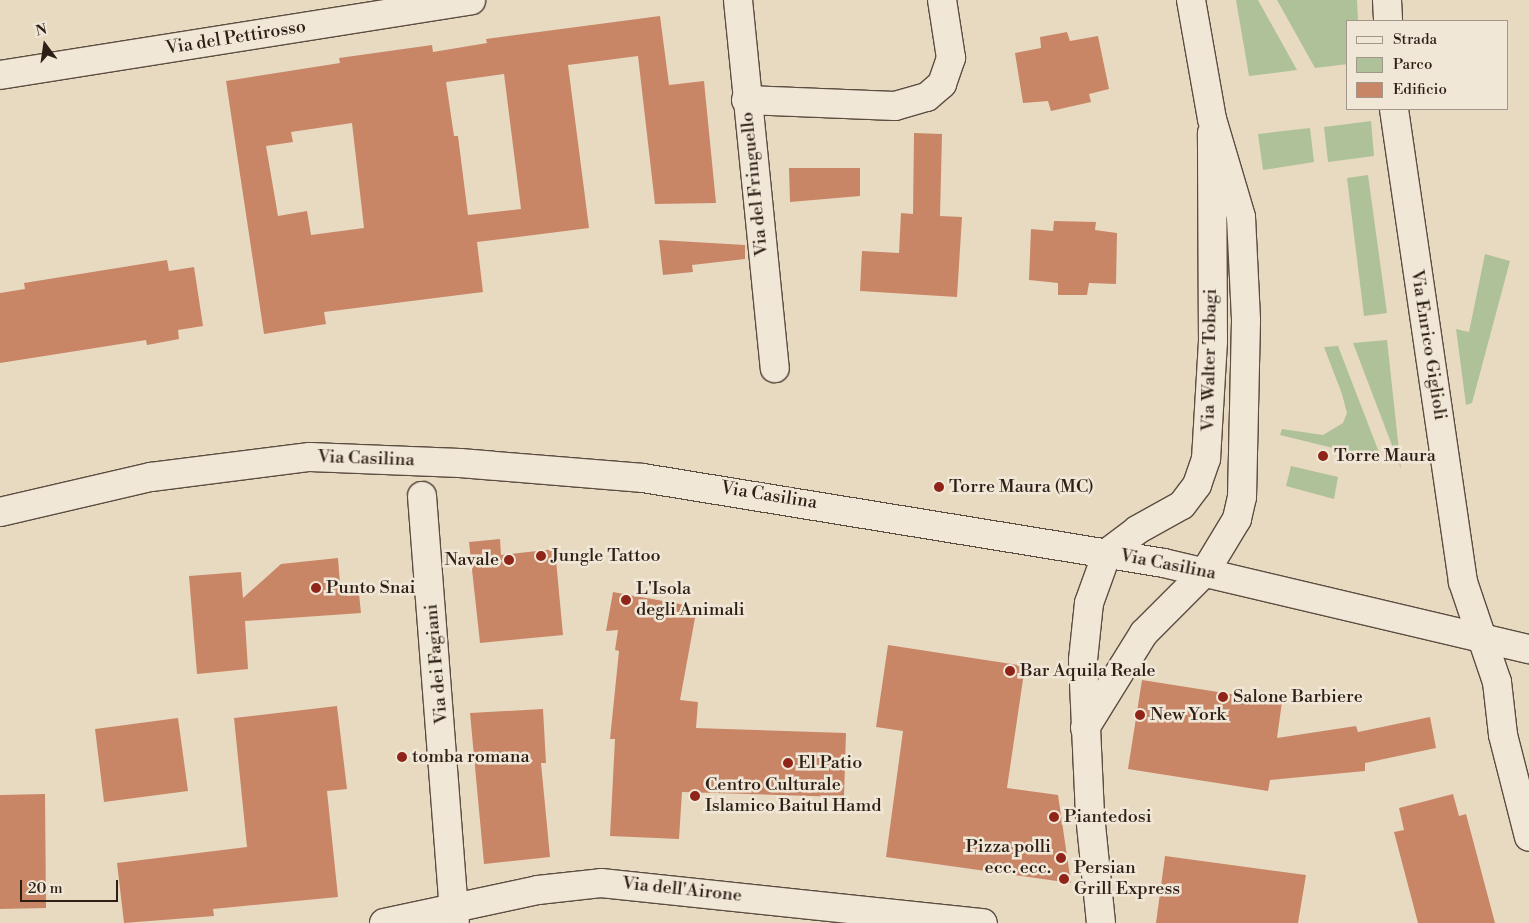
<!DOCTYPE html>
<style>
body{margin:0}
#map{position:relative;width:1529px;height:923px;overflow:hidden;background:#e8dac1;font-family:"Libre Bodoni",serif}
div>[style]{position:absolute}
.green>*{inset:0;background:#afc198}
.building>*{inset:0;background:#c98667}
.roads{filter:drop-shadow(1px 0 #5c4d41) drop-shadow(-1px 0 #5c4d41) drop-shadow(0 1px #5c4d41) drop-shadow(0 -1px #5c4d41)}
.street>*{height:28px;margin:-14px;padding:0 14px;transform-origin:14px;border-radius:14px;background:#f0e7d7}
.secondary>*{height:28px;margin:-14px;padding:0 14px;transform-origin:14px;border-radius:14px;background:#f0e7d7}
.dots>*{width:14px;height:14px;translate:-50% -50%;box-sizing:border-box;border:2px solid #f0e7d7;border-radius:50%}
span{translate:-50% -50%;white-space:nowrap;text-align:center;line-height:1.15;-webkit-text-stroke:5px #f0e7d7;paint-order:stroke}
.street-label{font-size:18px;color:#2d1e16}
.poi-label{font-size:18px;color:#2d1e16}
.left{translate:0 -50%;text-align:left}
.right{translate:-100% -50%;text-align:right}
.legend{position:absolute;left:1346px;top:20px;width:162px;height:90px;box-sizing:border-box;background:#f0e7d7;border:1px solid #a2978a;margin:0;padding:6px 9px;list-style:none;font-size:15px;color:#2d1e16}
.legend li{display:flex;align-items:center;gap:10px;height:25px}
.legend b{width:25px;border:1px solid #a2978a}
.north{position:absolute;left:20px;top:20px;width:50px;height:50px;-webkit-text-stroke:4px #f0e7d7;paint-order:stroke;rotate:346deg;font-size:14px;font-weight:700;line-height:20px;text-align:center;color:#2d1e16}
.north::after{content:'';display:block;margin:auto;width:18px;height:22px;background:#2d1e16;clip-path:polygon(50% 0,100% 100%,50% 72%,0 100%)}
.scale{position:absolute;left:20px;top:880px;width:98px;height:22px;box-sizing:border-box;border:2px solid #2d1e16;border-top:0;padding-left:6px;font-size:15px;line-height:18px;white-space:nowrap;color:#2d1e16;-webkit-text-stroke:4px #f0e7d7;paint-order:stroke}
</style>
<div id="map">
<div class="green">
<i style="clip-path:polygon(1236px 0,1258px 0,1297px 70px,1249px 76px)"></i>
<i style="clip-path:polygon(1277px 0,1357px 0,1358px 21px,1348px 21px,1348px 64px,1315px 68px)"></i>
<i style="clip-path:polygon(1371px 121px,1374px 156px,1328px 162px,1324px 127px)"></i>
<i style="clip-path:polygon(1310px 128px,1314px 162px,1263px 170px,1258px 134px)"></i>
<i style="clip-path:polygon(1368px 175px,1387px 313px,1364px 316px,1347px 178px)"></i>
<i style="clip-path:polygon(1485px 254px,1510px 261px,1472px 403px,1466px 405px,1456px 329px,1469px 332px)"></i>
<i style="clip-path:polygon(1387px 340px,1401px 469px,1353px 343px)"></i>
<i style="clip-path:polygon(1338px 346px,1382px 460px,1280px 435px,1282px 429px,1323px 435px,1343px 423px,1347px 413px,1342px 394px,1324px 347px)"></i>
<i style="clip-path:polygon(1291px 466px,1338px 477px,1334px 499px,1286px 486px)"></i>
</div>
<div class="building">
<i style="clip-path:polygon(evenodd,660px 16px,669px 85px,704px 81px,716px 203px,655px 204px,638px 56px,568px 65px,589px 228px,477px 242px,483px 292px,324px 312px,326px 324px,264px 334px,226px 81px,340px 63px,339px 58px,432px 45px,433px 52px,487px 43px,486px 39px,660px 16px,504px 74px,521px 209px,468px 215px,458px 136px,454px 136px,446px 82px,504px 74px,660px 16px,352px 123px,364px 228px,311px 235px,307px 211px,278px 216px,266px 146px,293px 142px,291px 132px,352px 123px)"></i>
<i style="clip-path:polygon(1067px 32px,1070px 41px,1098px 36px,1109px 89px,1089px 94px,1091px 102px,1051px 111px,1048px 101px,1023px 103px,1015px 53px,1041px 48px,1040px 37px)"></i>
<i style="clip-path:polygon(914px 133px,942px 134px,940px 216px,962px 217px,957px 297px,860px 291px,862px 251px,899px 253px,901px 213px,913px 214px)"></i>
<i style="clip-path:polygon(789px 168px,860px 168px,860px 196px,790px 202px)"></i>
<i style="clip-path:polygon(1054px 221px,1096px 222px,1095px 230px,1117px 233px,1116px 284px,1089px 283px,1087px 295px,1058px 295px,1058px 283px,1029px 280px,1031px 229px,1053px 231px)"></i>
<i style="clip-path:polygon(659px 240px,745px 245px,745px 259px,692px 265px,693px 272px,663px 275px)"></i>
<i style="clip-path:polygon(167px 260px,169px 271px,194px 267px,203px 326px,178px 330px,179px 339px,147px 345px,146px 340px,0 363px,0 293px,25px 289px,24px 283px)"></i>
<i style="clip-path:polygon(500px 539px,501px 555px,555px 549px,563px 635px,480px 643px,469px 542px)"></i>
<i style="clip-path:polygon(338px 558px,340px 584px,358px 584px,361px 613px,245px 621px,248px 669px,197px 674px,189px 576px,241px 572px,243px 598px,281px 564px)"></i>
<i style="clip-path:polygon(613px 592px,697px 607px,680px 700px,698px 702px,696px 728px,846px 733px,844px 797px,682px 792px,679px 839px,610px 836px,615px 739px,610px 739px,619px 651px,615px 650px,618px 630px,606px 631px)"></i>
<i style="clip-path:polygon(888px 645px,1025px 666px,1007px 788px,1058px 795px,1071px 883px,886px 857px,903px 731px,876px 727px)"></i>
<i style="clip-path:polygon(1142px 680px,1282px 702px,1277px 738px,1356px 726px,1358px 732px,1430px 717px,1436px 748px,1365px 763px,1365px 771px,1270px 780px,1268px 791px,1128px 769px)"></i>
<i style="clip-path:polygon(337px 706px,347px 789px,327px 791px,338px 897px,213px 909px,214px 916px,124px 923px,117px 863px,247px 847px,234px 718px)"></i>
<i style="clip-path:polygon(543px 709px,546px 763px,541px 763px,550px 857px,484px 864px,470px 713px)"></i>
<i style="clip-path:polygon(178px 718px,188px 791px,104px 802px,95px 729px)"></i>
<i style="clip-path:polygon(45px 794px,46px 908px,0 909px,0 795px)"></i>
<i style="clip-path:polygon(1453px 794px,1459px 816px,1466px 814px,1495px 923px,1418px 923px,1394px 832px,1404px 830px,1399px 808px)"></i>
<i style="clip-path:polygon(1165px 856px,1306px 875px,1298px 923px,1156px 923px)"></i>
</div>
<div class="roads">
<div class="street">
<i style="left:738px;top:0;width:370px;rotate:84.3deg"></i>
<i style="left:0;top:75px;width:477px;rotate:-9deg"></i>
<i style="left:746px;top:100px;width:149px;rotate:2.3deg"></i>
<i style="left:895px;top:106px;width:33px;rotate:-16deg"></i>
<i style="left:927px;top:97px;width:20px;rotate:-41deg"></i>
<i style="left:942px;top:84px;width:28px;rotate:-71deg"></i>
<i style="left:951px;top:58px;width:59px;rotate:-98.8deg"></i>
<i style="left:422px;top:496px;width:428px;rotate:85.6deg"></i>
<i style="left:1482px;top:638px;width:46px;rotate:71.2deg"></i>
<i style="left:1497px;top:682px;width:53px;rotate:83.5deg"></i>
<i style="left:1503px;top:735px;width:105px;rotate:75.7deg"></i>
<i style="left:1085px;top:728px;width:112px;rotate:-58.2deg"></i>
<i style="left:1144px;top:633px;width:86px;rotate:-45deg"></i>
<i style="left:384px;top:923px;width:157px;rotate:-12.1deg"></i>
<i style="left:538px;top:890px;width:63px;rotate:-6.3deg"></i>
<i style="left:601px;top:883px;width:384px;rotate:6deg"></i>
<i style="left:1101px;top:923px;width:109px;rotate:-95.8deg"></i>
<i style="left:1090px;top:815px;width:155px;rotate:-92.6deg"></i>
<i style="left:1083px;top:660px;width:57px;rotate:-84deg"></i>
<i style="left:1089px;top:603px;width:53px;rotate:-70.2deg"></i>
</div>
<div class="secondary">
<i style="left:1191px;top:0;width:121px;rotate:80deg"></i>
<i style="left:1212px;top:119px;width:102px;rotate:73.5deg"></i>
<i style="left:1241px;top:217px;width:104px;rotate:87.2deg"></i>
<i style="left:1246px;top:321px;width:176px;rotate:91.3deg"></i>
<i style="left:1242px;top:497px;width:23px;rotate:103deg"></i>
<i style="left:1237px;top:519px;width:62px;rotate:121.1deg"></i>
<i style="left:1387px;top:0;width:21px;rotate:87deg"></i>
<i style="left:1394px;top:109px;width:478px;rotate:81.7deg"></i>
<i style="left:1463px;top:582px;width:59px;rotate:71.3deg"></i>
<i style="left:0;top:512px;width:155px;rotate:-13.1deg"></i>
<i style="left:151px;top:477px;width:160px;rotate:-7.2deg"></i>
<i style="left:310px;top:457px;width:150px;rotate:2.3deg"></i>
<i style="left:460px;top:463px;width:184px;rotate:4.7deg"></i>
<i style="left:643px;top:478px;width:528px;rotate:9.27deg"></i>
<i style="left:1164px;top:563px;width:375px;rotate:13.3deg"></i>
<i style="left:1107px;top:553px;width:38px;rotate:-37deg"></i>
<i style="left:1137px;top:530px;width:51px;rotate:-29.1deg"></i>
<i style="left:1182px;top:505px;width:25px;rotate:-53deg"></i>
<i style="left:1197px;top:485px;width:28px;rotate:-71deg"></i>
<i style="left:1206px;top:459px;width:118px;rotate:-86.6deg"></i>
<i style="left:1213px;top:341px;width:208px;rotate:-90.3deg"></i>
</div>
</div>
<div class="dots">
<i style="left:1323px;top:456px;background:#8f2418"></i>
<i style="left:939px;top:487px;background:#8f2418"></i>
<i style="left:541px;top:556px;background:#8f2418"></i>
<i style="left:509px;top:560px;background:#8f2418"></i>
<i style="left:316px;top:588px;background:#8f2418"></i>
<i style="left:626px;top:600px;background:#8f2418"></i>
<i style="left:1010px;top:671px;background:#8f2418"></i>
<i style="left:1223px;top:697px;background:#8f2418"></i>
<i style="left:1140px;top:715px;background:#8f2418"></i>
<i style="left:402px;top:757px;background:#8f2418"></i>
<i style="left:788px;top:763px;background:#8f2418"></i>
<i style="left:695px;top:796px;background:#8f2418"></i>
<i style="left:1054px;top:817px;background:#8f2418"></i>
<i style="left:1061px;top:858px;background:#8f2418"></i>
<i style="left:1064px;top:879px;background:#8f2418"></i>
</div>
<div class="street-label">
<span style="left:236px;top:38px;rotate:-9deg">Via del Pettirosso</span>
<span style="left:755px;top:184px;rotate:-96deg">Via del Fringuello</span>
<span style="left:1428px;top:345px;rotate:81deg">Via Enrico Giglioli</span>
<span style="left:1210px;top:360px;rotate:-89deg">Via Walter Tobagi</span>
<span style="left:366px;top:459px;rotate:2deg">Via Casilina</span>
<span style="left:769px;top:496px;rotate:9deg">Via Casilina</span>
<span style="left:1168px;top:565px;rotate:11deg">Via Casilina</span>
<span style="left:437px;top:664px;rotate:-95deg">Via dei Fagiani</span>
<span style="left:682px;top:890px;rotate:6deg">Via dell'Airone</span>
</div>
<div class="poi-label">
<span class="left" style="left:1334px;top:456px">Torre Maura</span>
<span class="left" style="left:949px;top:487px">Torre Maura (MC)</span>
<span class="left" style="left:551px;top:556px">Jungle Tattoo</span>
<span class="right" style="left:499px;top:560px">Navale</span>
<span class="left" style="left:326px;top:588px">Punto Snai</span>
<span class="left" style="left:636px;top:600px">L'Isola<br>degli Animali</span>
<span class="left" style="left:1020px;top:671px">Bar Aquila Reale</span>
<span class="left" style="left:1233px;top:697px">Salone Barbiere</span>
<span class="left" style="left:1150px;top:715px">New York</span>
<span class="left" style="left:412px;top:757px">tomba romana</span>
<span class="left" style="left:798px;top:763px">El Patio</span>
<span class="left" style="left:705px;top:796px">Centro Culturale<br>Islamico Baitul Hamd</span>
<span class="left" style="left:1064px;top:817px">Piantedosi</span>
<span class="right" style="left:1051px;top:858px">Pizza polli<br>ecc. ecc.</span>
<span class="left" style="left:1074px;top:879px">Persian<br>Grill Express</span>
</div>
<ul class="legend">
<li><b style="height:6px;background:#f0e7d7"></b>Strada</li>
<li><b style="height:14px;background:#afc198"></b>Parco</li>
<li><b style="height:14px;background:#c98667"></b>Edificio</li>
</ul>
<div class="north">N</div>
<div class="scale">20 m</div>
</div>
